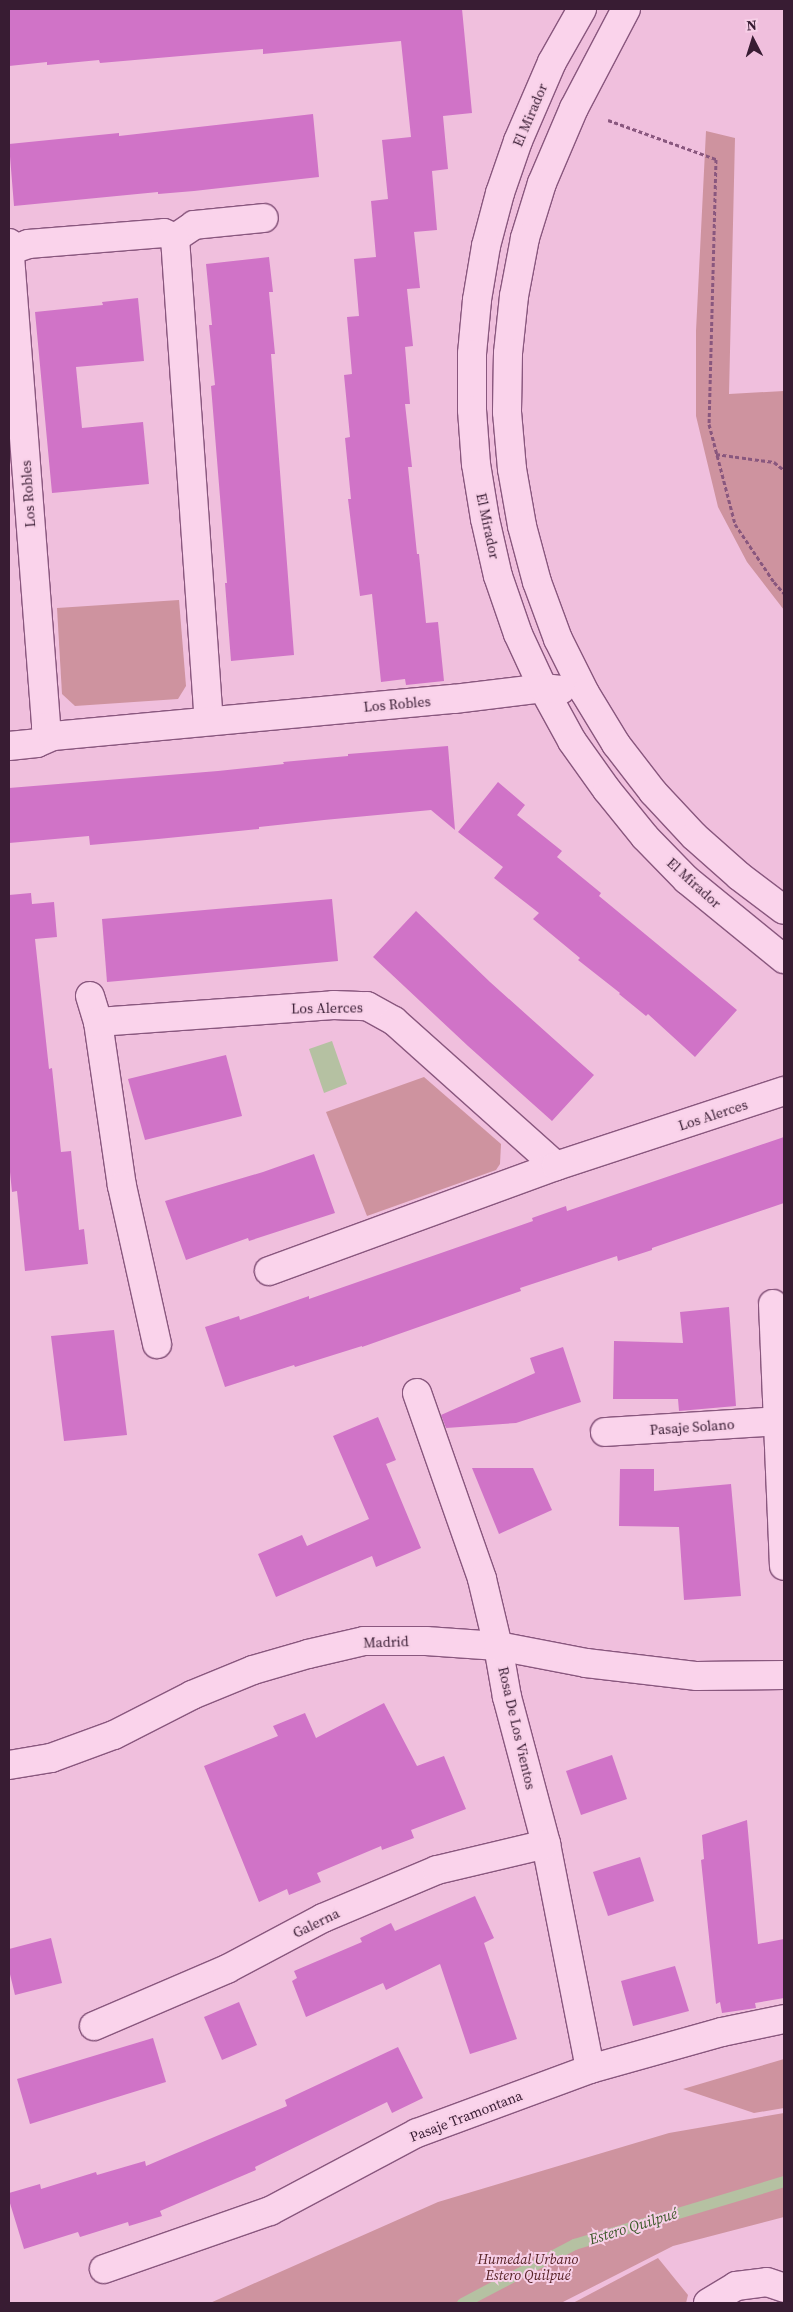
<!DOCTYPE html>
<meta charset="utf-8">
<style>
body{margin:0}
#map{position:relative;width:793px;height:2312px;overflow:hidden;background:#f0bfdd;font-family:"Source Serif 4",serif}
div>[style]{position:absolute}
.green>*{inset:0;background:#ce939f}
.water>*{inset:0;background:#b5c1a2}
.stream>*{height:11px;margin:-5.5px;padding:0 5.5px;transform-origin:5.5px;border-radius:5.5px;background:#b5c1a2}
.building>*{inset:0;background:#d073c7}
.path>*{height:3px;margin-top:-1.5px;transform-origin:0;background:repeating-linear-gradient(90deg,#89577e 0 4px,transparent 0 6.5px)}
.roads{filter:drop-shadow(1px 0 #89577e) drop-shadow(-1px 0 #89577e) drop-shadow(0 1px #89577e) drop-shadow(0 -1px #89577e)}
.minor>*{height:28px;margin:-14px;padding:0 14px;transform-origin:14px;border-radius:14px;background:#fad3eb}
.tertiary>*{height:28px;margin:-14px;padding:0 14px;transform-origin:14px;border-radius:14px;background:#fad3eb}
span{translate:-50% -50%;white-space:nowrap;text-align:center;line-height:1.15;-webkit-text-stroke:4px #f7cfe7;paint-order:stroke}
.street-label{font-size:14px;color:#381c33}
.park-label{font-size:14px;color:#562125;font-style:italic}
.water-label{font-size:15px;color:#3c592a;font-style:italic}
.frame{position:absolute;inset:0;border:10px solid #381c33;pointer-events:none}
.north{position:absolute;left:728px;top:15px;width:50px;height:50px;-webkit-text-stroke:4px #f7cfe7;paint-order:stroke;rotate:355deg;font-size:14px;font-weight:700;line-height:20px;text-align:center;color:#381c33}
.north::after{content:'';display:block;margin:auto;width:18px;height:22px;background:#381c33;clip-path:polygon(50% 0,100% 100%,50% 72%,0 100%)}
</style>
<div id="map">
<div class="green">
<i style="clip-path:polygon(706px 131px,735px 138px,729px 394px,784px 391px,784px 610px,747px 562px,718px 507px,696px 416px,696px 331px)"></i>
<i style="clip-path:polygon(179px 600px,186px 686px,178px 699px,75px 706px,62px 694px,57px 608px)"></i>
<i style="clip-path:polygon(424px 1077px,501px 1144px,500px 1164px,496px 1170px,367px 1216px,326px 1112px)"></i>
<i style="clip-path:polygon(784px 2059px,784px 2108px,754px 2113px,683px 2089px)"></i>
<i style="clip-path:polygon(784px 2113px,784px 2217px,673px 2246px,561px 2303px,210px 2303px,438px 2202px,669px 2133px)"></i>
<i style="clip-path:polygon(658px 2258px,688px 2295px,686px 2303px,573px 2303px)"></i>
</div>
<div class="water">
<i style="clip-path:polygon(332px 1041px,347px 1084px,324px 1093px,309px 1049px)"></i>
</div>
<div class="stream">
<i style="left:462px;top:2303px;width:127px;rotate:-27.8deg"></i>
<i style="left:574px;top:2244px;width:219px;rotate:-16.7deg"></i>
</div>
<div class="building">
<i style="clip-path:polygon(9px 9px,462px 9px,472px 113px,443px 116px,448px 169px,432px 171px,437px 230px,414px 232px,420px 288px,407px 289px,413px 346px,405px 347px,410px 404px,405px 404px,412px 467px,408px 467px,417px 554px,419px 554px,426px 623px,438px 622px,444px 681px,406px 685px,405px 679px,381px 682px,372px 594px,360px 596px,348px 499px,351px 499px,345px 438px,350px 437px,344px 375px,352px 374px,347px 317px,359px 316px,354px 259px,376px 257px,371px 201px,388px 199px,382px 140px,411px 137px,401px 41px,263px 54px,263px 49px,100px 63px,99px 60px,47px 65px,47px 62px,9px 66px)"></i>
<i style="clip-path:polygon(313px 114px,319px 177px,194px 191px,158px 194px,158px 192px,14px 206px,9px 144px,119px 133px,119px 136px)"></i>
<i style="clip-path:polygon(269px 257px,273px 292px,269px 292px,275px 354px,271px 354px,294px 655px,231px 661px,225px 583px,227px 583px,211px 386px,215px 385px,209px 325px,212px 325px,206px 264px)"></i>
<i style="clip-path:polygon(138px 298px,144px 361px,76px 367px,82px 428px,143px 422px,149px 484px,52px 493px,35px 312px,103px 305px,102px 302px)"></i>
<i style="clip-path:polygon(448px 746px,455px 830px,431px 810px,324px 820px,259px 827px,259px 829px,158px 839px,90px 845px,89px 836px,9px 843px,9px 788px,218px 771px,284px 764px,283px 762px,348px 756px,348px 754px)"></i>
<i style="clip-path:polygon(498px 782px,525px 805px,517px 815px,562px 851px,557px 857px,601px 893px,599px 896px,737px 1010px,695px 1057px,648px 1014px,646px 1016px,619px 994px,620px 993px,578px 960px,580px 958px,533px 919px,539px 913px,494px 878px,503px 867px,458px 832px)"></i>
<i style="clip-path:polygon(31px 893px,32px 904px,54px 902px,57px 937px,35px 939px,49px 1069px,52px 1068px,61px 1152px,71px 1151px,79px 1230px,84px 1229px,88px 1264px,25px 1271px,17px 1191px,12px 1192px,9px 1162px,9px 895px)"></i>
<i style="clip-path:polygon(332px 899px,338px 961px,107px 982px,102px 919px)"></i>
<i style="clip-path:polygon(416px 911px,490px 982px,594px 1075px,552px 1121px,468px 1046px,373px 957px)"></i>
<i style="clip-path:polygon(226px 1055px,242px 1116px,145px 1140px,128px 1079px)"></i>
<i style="clip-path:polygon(784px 1137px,784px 1203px,652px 1248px,652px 1250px,618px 1261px,617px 1256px,520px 1288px,521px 1291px,362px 1347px,362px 1346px,295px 1367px,294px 1365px,225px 1387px,205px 1327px,239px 1316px,240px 1320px,309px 1296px,309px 1299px,533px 1221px,532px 1218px,566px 1206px,567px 1211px)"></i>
<i style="clip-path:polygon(314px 1154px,335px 1213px,249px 1241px,248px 1238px,186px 1260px,165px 1201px,263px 1172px)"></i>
<i style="clip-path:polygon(729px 1307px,736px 1406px,679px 1411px,678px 1399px,613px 1399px,614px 1341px,683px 1343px,680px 1312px)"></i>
<i style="clip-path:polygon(114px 1330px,127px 1435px,64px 1441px,51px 1336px)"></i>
<i style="clip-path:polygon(563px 1347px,581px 1402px,516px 1423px,446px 1428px,441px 1415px,535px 1373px,530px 1358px)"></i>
<i style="clip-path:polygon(378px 1417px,396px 1460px,386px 1464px,421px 1548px,376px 1567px,372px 1556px,276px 1597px,258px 1554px,302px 1535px,307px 1546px,369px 1519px,333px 1436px)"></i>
<i style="clip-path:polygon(472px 1468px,533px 1468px,552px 1510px,499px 1534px)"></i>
<i style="clip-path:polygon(620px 1469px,654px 1469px,654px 1491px,731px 1484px,741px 1596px,684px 1600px,679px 1527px,619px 1526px)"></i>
<i style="clip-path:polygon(384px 1703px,417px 1766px,444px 1756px,466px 1809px,411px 1830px,414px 1838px,382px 1850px,381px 1846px,317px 1873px,321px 1882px,289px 1895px,287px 1889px,259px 1902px,204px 1766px,278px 1736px,273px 1726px,305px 1713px,316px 1738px)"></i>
<i style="clip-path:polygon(612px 1755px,627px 1799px,581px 1815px,566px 1771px)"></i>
<i style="clip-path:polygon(747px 1820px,758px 1944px,784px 1939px,784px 1998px,755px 2003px,756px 2008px,722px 2013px,720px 2002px,716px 2004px,701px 1860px,704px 1859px,702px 1835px)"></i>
<i style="clip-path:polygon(640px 1857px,654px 1901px,608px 1916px,593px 1872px)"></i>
<i style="clip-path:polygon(475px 1896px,494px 1938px,484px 1943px,517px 2039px,470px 2054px,440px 1964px,386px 1990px,383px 1983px,306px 2017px,292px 1981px,297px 1978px,294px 1971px,362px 1942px,360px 1938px,391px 1923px,395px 1931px)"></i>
<i style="clip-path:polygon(51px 1938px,62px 1983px,15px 1995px,9px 1970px,9px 1949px)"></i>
<i style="clip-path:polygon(675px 1966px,689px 2011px,633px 2026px,621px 1981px)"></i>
<i style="clip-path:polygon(239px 2002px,257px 2045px,222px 2060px,204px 2017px)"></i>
<i style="clip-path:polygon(153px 2038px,166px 2082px,30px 2124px,17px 2079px)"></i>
<i style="clip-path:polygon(398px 2047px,423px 2098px,392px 2113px,387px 2102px,255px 2167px,256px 2170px,160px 2211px,162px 2216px,129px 2226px,128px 2222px,80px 2237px,78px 2232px,24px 2249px,9px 2200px,9px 2193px,40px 2184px,41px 2189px,96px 2172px,97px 2175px,145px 2161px,146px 2166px,287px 2106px,285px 2100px)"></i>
</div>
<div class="path">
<i style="left:608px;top:120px;width:115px;rotate:19.9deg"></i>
<i style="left:716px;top:159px;width:265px;rotate:91.5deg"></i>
<i style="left:709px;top:424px;width:103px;rotate:75.4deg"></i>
<i style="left:735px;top:524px;width:70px;rotate:56.1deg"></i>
<i style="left:774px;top:582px;width:15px;rotate:48deg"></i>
<i style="left:716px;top:454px;width:59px;rotate:7.9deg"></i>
<i style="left:774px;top:462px;width:13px;rotate:39deg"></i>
</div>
<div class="roads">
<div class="minor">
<i style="left:582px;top:9px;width:61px;rotate:119.5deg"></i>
<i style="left:552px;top:62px;width:86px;rotate:113.3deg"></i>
<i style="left:518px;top:141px;width:55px;rotate:109.1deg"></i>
<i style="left:500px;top:193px;width:55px;rotate:104.8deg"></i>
<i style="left:486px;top:246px;width:55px;rotate:99.5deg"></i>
<i style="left:477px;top:300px;width:54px;rotate:95.3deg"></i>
<i style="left:472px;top:354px;width:56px;rotate:90deg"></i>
<i style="left:472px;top:410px;width:54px;rotate:85.8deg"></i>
<i style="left:476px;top:464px;width:56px;rotate:80.7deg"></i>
<i style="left:485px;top:519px;width:58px;rotate:77.2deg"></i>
<i style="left:498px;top:576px;width:61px;rotate:71deg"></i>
<i style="left:518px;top:634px;width:60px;rotate:65.2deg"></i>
<i style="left:543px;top:688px;width:60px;rotate:61.3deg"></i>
<i style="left:572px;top:741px;width:60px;rotate:54.5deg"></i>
<i style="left:607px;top:790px;width:60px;rotate:51deg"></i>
<i style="left:645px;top:837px;width:60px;rotate:45.7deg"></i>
<i style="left:687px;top:880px;width:125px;rotate:39.2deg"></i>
<i style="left:626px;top:9px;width:112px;rotate:117.7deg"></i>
<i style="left:574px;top:108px;width:82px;rotate:113.1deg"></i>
<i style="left:542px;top:183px;width:58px;rotate:107.2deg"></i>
<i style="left:525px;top:238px;width:59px;rotate:100.7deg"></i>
<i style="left:514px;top:296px;width:57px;rotate:96deg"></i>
<i style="left:508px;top:353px;width:59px;rotate:91deg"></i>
<i style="left:507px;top:412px;width:57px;rotate:85deg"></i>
<i style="left:512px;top:469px;width:58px;rotate:80deg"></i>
<i style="left:522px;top:526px;width:58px;rotate:75deg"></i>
<i style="left:537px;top:582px;width:61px;rotate:69.8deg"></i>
<i style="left:558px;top:639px;width:60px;rotate:63.4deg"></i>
<i style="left:585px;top:693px;width:60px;rotate:58.7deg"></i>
<i style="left:616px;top:744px;width:61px;rotate:52.4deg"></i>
<i style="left:653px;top:792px;width:60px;rotate:47deg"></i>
<i style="left:694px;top:836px;width:60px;rotate:41.6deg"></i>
<i style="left:739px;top:876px;width:56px;rotate:37.1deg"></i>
<i style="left:175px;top:238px;width:484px;rotate:86deg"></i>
<i style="left:175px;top:238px;width:23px;rotate:-34deg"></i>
<i style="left:194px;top:225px;width:70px;rotate:-5.7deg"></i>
<i style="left:9px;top:243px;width:485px;rotate:85.6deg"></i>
<i style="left:46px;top:727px;width:11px;rotate:52deg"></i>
<i style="left:11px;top:250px;width:18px;rotate:-19deg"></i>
<i style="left:28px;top:244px;width:136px;rotate:-4.6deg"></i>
<i style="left:164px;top:233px;width:12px;rotate:24deg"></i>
<i style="left:9px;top:746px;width:28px;rotate:-6deg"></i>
<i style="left:37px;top:743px;width:17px;rotate:-24deg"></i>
<i style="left:53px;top:736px;width:403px;rotate:-5.3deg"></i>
<i style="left:454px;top:699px;width:90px;rotate:-7deg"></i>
<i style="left:543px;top:688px;width:18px;rotate:6deg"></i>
<i style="left:90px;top:996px;width:27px;rotate:73deg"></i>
<i style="left:98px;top:1022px;width:166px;rotate:81.7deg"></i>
<i style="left:122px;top:1186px;width:162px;rotate:77.5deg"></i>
<i style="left:98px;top:1022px;width:236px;rotate:-4.1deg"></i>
<i style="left:333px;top:1005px;width:34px;rotate:2deg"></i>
<i style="left:367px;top:1006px;width:31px;rotate:29deg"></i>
<i style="left:394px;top:1021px;width:217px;rotate:41.8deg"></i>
<i style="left:269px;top:1271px;width:306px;rotate:-20.1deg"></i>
<i style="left:556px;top:1166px;width:240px;rotate:-18.2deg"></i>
<i style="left:773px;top:1304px;width:262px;rotate:87.6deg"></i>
<i style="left:417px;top:1393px;width:197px;rotate:70.7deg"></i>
<i style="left:482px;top:1579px;width:69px;rotate:76.6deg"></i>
<i style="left:498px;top:1646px;width:52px;rotate:80deg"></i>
<i style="left:507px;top:1697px;width:152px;rotate:75.1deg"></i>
<i style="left:546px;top:1844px;width:229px;rotate:78.9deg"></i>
<i style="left:605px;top:1432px;width:174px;rotate:-3.6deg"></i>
<i style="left:94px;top:2026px;width:145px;rotate:-23.2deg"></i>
<i style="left:227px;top:1969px;width:109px;rotate:-28deg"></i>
<i style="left:323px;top:1918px;width:124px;rotate:-22.8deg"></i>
<i style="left:437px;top:1870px;width:112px;rotate:-13.4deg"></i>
<i style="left:104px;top:2269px;width:176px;rotate:-19.3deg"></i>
<i style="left:270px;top:2211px;width:166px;rotate:-28deg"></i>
<i style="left:417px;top:2133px;width:184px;rotate:-20.3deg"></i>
<i style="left:590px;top:2069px;width:137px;rotate:-15.7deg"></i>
<i style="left:722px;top:2032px;width:63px;rotate:-11.8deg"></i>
<i style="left:708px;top:2303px;width:33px;rotate:-31deg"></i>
<i style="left:736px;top:2286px;width:31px;rotate:-7deg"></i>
<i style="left:767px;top:2282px;width:18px;rotate:19deg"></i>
</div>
<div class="tertiary">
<i style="left:9px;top:1765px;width:43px;rotate:-9.5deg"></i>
<i style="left:51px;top:1758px;width:67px;rotate:-20.1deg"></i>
<i style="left:114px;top:1735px;width:88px;rotate:-27.1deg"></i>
<i style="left:192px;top:1695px;width:66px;rotate:-22.3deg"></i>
<i style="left:253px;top:1670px;width:57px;rotate:-16.2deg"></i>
<i style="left:308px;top:1654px;width:57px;rotate:-13.1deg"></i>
<i style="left:364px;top:1641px;width:62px"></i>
<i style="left:426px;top:1641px;width:72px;rotate:4deg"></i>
<i style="left:498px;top:1646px;width:90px;rotate:10.9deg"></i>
<i style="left:586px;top:1663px;width:112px;rotate:6.7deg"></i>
<i style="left:697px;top:1676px;width:87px;rotate:-0.7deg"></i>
</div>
</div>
<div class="street-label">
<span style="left:530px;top:115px;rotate:-67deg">El Mirador</span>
<span style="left:28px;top:494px;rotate:-94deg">Los Robles</span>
<span style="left:488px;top:526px;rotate:78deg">El Mirador</span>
<span style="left:397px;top:704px;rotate:-5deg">Los Robles</span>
<span style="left:694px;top:883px;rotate:42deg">El Mirador</span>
<span style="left:327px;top:1008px;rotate:-1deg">Los Alerces</span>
<span style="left:713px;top:1115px;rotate:-18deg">Los Alerces</span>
<span style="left:692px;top:1427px;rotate:-4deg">Pasaje Solano</span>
<span style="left:386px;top:1642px;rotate:-2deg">Madrid</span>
<span style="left:517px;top:1728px;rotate:77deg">Rosa De Los Vientos</span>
<span style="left:316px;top:1923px;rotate:-26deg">Galerna</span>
<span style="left:466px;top:2116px;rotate:-21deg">Pasaje Tramontana</span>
</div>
<div class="park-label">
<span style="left:528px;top:2267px">Humedal Urbano<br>Estero Quilpué</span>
</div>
<div class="water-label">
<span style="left:633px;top:2226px;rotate:-17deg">Estero Quilpué</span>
</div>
<div class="frame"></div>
<div class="north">N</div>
</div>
